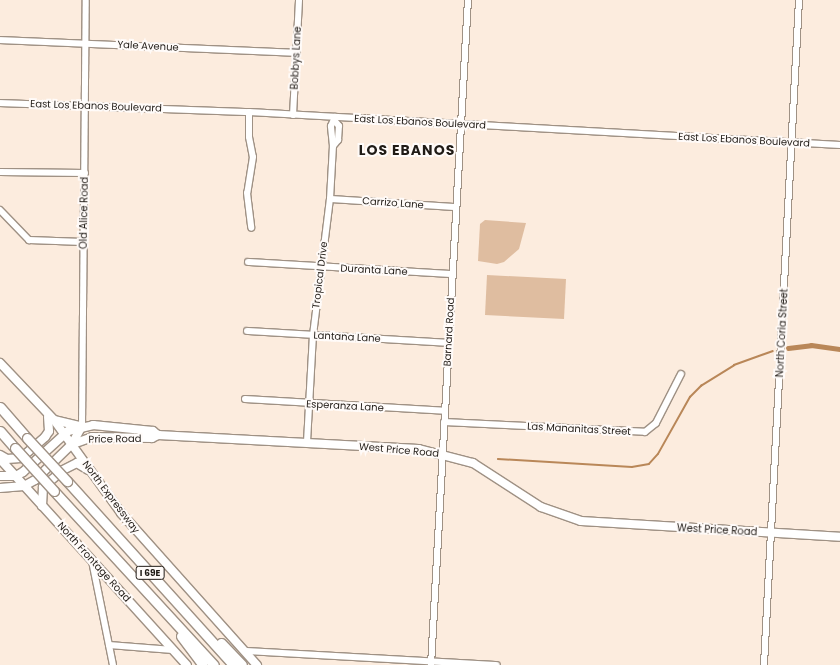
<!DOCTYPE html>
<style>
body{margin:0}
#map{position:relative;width:840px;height:665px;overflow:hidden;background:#fcecde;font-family:Poppins,sans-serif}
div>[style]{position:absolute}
.green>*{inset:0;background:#dfbda0}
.stream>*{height:1.5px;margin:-0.75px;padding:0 0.75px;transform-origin:0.75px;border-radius:0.75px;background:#b98758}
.canal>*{height:5px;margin:-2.5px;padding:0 2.5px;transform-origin:2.5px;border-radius:2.5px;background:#b98758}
.roads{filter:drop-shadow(1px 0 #9f9184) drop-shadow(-1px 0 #9f9184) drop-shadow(0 1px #9f9184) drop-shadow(0 -1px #9f9184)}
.minor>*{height:6px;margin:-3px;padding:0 3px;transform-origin:3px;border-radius:3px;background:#fff}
.major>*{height:8px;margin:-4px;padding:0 4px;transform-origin:4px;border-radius:4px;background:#fff}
.highway>*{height:9px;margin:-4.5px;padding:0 4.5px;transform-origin:4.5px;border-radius:4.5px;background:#fff}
.bridges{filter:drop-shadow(1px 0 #9f9184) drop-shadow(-1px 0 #9f9184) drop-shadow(0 1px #9f9184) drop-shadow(0 -1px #9f9184)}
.highway-bridge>*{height:9px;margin:-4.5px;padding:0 4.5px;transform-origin:4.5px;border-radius:4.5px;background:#fff}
span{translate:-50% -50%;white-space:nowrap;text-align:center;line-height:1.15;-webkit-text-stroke:4px #fffbf9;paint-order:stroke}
.shield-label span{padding:1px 3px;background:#fffbf9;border:1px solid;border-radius:3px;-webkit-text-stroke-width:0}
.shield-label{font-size:9px;color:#201b16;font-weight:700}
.street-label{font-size:10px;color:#201b16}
.district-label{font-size:14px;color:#201b16;font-weight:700;letter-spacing:1px}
</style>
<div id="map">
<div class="green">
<i style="clip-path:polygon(485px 220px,526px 223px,519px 249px,504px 262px,497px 264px,478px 261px,480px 224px)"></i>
<i style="clip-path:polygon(487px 275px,566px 279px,564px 319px,485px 315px)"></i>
</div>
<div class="stream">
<i style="left:498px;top:459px;width:134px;rotate:3.4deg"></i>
<i style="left:632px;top:467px;width:17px;rotate:-10deg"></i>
<i style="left:649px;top:464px;width:13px;rotate:-48deg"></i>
<i style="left:658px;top:454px;width:65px;rotate:-60.7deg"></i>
<i style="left:690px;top:397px;width:16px;rotate:-45deg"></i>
<i style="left:701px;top:386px;width:39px;rotate:-32deg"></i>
<i style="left:734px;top:365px;width:41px;rotate:-19.7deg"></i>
</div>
<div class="canal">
<i style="left:788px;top:348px;width:23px;rotate:-7deg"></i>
<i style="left:811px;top:345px;width:29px;rotate:8deg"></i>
</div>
<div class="roads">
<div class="minor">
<i style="left:0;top:40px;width:297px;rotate:2.5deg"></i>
<i style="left:0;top:103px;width:249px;rotate:2.1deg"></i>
<i style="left:249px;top:112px;width:592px;rotate:3.2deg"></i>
<i style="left:249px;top:112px;width:25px;rotate:90deg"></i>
<i style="left:249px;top:137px;width:20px;rotate:79deg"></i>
<i style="left:253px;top:157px;width:36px;rotate:99deg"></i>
<i style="left:247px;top:193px;width:35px;rotate:83deg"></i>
<i style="left:293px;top:115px;width:115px;rotate:-87deg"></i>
<i style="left:333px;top:146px;width:8px;rotate:-50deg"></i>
<i style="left:338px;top:140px;width:14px;rotate:-86deg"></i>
<i style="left:339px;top:126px;width:6px;rotate:-129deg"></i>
<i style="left:0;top:172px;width:85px;rotate:0.7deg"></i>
<i style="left:330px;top:199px;width:125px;rotate:3.7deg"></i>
<i style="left:0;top:210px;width:42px;rotate:46deg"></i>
<i style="left:29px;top:240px;width:54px;rotate:2.1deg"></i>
<i style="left:248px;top:262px;width:204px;rotate:3.4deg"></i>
<i style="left:247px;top:331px;width:201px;rotate:3.4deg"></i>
<i style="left:245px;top:399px;width:200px;rotate:3.4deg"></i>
<i style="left:444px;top:422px;width:201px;rotate:2.8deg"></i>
<i style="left:645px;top:432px;width:14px;rotate:-39deg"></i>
<i style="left:656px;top:423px;width:55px;rotate:-63deg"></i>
<i style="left:82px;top:426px;width:426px;rotate:-89.5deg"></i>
<i style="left:307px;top:442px;width:107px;rotate:-86.8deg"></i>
<i style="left:313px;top:335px;width:137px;rotate:-82.9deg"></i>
<i style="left:330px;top:199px;width:53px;rotate:-86.8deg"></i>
<i style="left:333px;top:146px;width:20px;rotate:-96deg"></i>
<i style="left:331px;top:126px;width:10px;rotate:-66deg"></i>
<i style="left:92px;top:561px;width:106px;rotate:78.6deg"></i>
<i style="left:109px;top:645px;width:64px;rotate:4.5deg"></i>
<i style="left:245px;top:651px;width:252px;rotate:3.2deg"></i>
<i style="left:431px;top:665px;width:666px;rotate:-86.82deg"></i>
<i style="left:764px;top:665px;width:666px;rotate:-86.99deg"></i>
</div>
<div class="major">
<i style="left:0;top:363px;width:79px;rotate:46.5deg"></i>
<i style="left:54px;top:420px;width:115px;rotate:54.2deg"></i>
<i style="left:121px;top:513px;width:204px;rotate:48.2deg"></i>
<i style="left:54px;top:420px;width:28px;rotate:13deg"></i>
<i style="left:73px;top:444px;width:20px;rotate:-20deg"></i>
<i style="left:92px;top:437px;width:60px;rotate:1deg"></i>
<i style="left:152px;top:438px;width:7px;rotate:-27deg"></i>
<i style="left:0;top:455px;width:8px;rotate:30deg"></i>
<i style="left:7px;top:459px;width:14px;rotate:-4deg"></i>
<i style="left:21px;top:458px;width:32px;rotate:-41deg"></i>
<i style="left:45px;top:437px;width:7px;rotate:-56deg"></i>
<i style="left:49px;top:431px;width:14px;rotate:-94deg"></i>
<i style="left:0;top:459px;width:278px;rotate:47.8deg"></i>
<i style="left:0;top:476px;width:16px"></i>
<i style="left:16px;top:476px;width:8px;rotate:-30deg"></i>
<i style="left:23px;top:472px;width:61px;rotate:-42.3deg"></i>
<i style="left:68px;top:431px;width:26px;rotate:-13deg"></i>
<i style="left:93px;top:425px;width:60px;rotate:5.7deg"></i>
<i style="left:153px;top:431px;width:6px;rotate:39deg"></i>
<i style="left:158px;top:435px;width:261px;rotate:3.1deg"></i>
<i style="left:419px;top:449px;width:56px;rotate:14.5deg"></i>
<i style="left:473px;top:463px;width:81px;rotate:32.9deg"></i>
<i style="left:541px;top:507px;width:42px;rotate:19.3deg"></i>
<i style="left:581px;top:521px;width:259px;rotate:3.5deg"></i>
<i style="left:0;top:488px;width:24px;rotate:-5deg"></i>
<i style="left:24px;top:486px;width:13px;rotate:-29deg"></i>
<i style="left:35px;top:480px;width:52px;rotate:-44.2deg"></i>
<i style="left:72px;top:444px;width:21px;rotate:-61deg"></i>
<i style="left:42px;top:506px;width:19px;rotate:-87deg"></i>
<i style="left:43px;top:487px;width:26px;rotate:-40deg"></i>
<i style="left:63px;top:470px;width:16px;rotate:-27deg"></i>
<i style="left:77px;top:463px;width:13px;rotate:32deg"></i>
</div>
<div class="highway">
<i style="left:0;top:407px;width:41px;rotate:48.9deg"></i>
<i style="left:0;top:431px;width:23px;rotate:49deg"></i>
<i style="left:67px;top:481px;width:248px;rotate:47.9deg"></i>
<i style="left:54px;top:491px;width:236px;rotate:47.4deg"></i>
<i style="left:181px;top:636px;width:36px;rotate:53deg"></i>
<i style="left:221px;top:643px;width:30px;rotate:46deg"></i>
</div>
</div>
<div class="bridges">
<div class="highway-bridge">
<i style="left:27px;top:438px;width:59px;rotate:47.1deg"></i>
<i style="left:15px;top:448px;width:58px;rotate:47.8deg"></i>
</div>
</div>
<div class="shield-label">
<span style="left:150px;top:573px">I 69E</span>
</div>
<div class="street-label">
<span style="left:148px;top:46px;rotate:3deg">Yale Avenue</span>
<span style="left:296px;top:58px;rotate:-87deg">Bobbys Lane</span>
<span style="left:96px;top:106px;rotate:2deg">East Los Ebanos Boulevard</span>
<span style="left:420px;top:122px;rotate:3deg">East Los Ebanos Boulevard</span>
<span style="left:744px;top:140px;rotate:3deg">East Los Ebanos Boulevard</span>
<span style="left:393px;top:203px;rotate:4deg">Carrizo Lane</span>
<span style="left:84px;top:213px;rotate:-89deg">Old Alice Road</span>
<span style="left:374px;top:270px;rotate:3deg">Duranta Lane</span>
<span style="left:320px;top:275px;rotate:-83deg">Tropical Drive</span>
<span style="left:449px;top:332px;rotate:-87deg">Barnard Road</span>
<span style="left:782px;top:333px;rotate:-87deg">North Coria Street</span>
<span style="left:347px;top:337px;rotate:3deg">Lantana Lane</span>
<span style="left:345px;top:406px;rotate:3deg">Esperanza Lane</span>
<span style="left:579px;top:429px;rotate:3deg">Las Mananitas Street</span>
<span style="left:115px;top:439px;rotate:-1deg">Price Road</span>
<span style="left:399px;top:450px;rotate:5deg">West Price Road</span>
<span style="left:111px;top:497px;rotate:53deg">North Expressway</span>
<span style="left:717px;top:530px;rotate:3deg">West Price Road</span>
<span style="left:94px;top:562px;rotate:48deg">North Frontage Road</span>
</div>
<div class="district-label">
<span style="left:407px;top:150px">LOS EBANOS</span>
</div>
</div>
